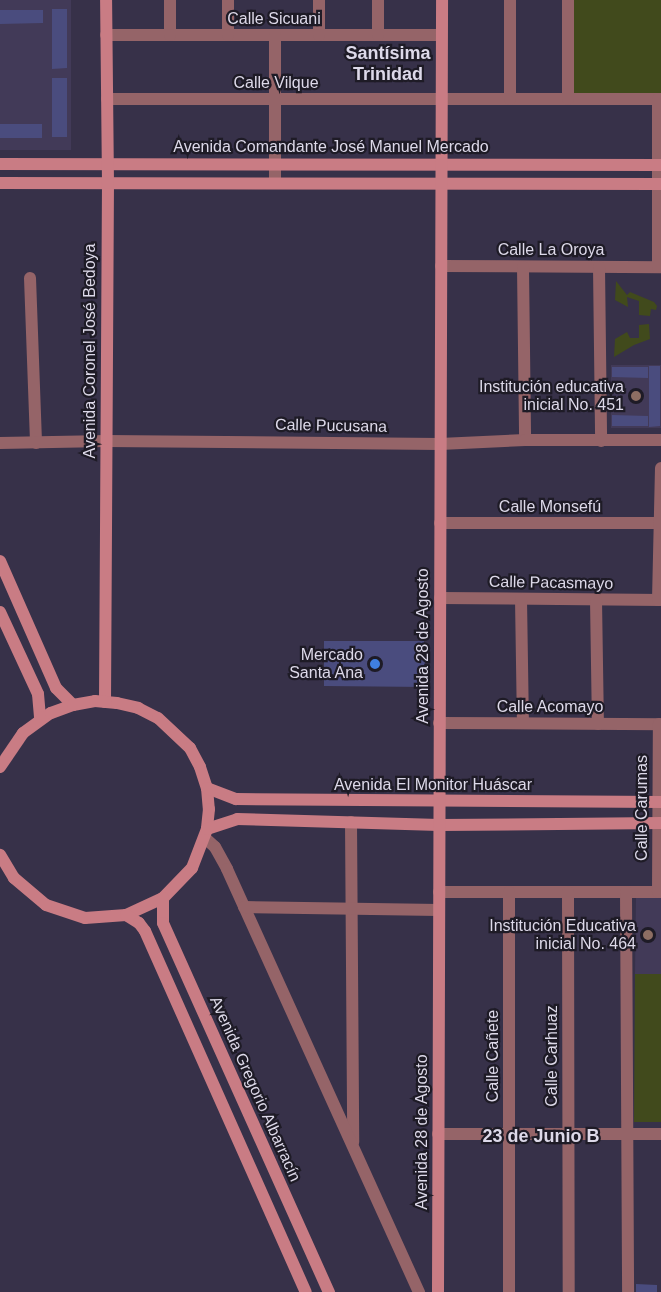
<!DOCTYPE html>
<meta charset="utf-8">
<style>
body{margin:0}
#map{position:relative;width:661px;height:1292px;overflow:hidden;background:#373149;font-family:Arial,sans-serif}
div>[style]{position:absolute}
.built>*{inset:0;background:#423a58}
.green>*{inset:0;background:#414a1c}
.building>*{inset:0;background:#4a4c7e}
.street>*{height:12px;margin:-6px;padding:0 6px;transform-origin:6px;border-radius:6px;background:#956468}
.secondary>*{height:12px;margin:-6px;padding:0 6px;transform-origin:6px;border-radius:6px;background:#c97c84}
.dots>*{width:16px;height:16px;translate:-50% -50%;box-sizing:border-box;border:3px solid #1e1b26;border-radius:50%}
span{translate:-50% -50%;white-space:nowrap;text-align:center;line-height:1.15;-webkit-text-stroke:4.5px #1e1b26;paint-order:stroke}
.street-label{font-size:16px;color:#ddd9e9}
.poi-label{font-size:16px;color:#ddd9e9}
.right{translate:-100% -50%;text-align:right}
.neighbourhood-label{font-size:18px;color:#ddd9e9;font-weight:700}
</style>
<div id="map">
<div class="built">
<i style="clip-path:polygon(0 0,71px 0,71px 150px,0 150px)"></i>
<i style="clip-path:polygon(611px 365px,661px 365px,661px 428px,611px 428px)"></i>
<i style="clip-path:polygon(636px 896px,661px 896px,661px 974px,635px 974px)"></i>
</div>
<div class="green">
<i style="clip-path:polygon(574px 0,661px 0,661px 95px,574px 95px)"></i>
<i style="clip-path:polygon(616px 281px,627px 295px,630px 292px,654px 302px,657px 306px,656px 310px,651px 309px,650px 316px,639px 315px,639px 301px,627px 297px,628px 307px,615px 300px)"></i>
<i style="clip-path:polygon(649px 324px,650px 339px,634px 345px,614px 357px,615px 339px,627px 332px,630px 338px,639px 338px,639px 325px)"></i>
<i style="clip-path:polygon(635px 974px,661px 974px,661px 1122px,634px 1122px)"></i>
</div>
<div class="building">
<i style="clip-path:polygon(52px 9px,67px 9px,67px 68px,52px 69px)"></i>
<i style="clip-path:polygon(0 10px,43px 10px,43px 23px,0 24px)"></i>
<i style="clip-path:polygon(52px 78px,67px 78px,67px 137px,52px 137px)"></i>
<i style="clip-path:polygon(0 124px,42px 124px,42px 138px,0 138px)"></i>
<i style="clip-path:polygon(649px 366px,660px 366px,660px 426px,649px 427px)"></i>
<i style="clip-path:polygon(612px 367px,648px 367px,648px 378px,612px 377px)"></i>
<i style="clip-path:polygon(612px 415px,648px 416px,648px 426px,612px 426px)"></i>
<i style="clip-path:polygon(324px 641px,424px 641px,426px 687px,324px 686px)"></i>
<i style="clip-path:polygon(636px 1284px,657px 1285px,657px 1292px,636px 1292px)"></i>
</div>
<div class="street">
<i style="left:106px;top:35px;width:335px"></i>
<i style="left:170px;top:35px;width:35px;rotate:-90deg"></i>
<i style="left:228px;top:35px;width:35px;rotate:-90deg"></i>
<i style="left:319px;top:35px;width:35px;rotate:-90deg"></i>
<i style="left:378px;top:35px;width:35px;rotate:-90deg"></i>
<i style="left:107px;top:99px;width:554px"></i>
<i style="left:510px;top:99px;width:99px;rotate:-90deg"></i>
<i style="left:568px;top:99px;width:99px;rotate:-90deg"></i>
<i style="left:275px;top:183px;width:148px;rotate:-90deg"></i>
<i style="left:441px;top:266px;width:220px;rotate:0.3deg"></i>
<i style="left:523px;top:267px;width:173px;rotate:89.3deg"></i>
<i style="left:599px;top:267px;width:174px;rotate:89.3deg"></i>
<i style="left:658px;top:267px;width:168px;rotate:-90deg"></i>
<i style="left:30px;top:278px;width:165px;rotate:87.9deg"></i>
<i style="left:0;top:443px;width:106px;rotate:-1.1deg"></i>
<i style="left:106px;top:441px;width:334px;rotate:0.5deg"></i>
<i style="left:440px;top:444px;width:85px;rotate:-2.7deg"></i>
<i style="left:525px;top:440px;width:136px"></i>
<i style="left:440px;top:523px;width:221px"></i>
<i style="left:440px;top:598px;width:221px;rotate:0.5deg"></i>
<i style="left:521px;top:599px;width:124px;rotate:89.1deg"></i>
<i style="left:596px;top:600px;width:124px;rotate:89.1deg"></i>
<i style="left:658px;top:600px;width:132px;rotate:-88.7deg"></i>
<i style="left:439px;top:723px;width:222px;rotate:0.3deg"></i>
<i style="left:351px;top:822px;width:320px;rotate:89.6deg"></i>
<i style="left:205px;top:838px;width:13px;rotate:42deg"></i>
<i style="left:215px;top:847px;width:25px;rotate:61deg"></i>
<i style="left:227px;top:869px;width:465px;rotate:65.6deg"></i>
<i style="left:439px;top:892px;width:222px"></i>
<i style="left:568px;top:892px;width:400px;rotate:89.9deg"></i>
<i style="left:626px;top:892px;width:400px;rotate:89.7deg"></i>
<i style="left:658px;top:892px;width:168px;rotate:-89.7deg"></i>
<i style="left:244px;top:907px;width:195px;rotate:0.9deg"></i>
<i style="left:438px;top:1134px;width:223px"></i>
<i style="left:509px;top:1292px;width:400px;rotate:-90deg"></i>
</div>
<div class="secondary">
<i style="left:0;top:164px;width:661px;rotate:0.09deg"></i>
<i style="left:0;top:183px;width:661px;rotate:0.09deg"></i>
<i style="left:0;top:561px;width:139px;rotate:66.2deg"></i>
<i style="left:56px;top:688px;width:24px;rotate:45deg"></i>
<i style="left:0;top:612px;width:90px;rotate:65.1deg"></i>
<i style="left:38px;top:694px;width:25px;rotate:85deg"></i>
<i style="left:105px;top:702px;width:519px;rotate:-89.67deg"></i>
<i style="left:108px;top:183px;width:183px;rotate:-90.6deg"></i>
<i style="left:0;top:767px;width:41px;rotate:-55.9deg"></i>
<i style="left:23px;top:733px;width:34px;rotate:-36deg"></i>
<i style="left:51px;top:713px;width:23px;rotate:-20deg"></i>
<i style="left:73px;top:705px;width:22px;rotate:-10deg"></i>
<i style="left:95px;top:701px;width:22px;rotate:5deg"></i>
<i style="left:117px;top:703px;width:22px;rotate:13deg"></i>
<i style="left:138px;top:708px;width:22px;rotate:27deg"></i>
<i style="left:158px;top:718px;width:44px;rotate:43.2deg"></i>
<i style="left:190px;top:748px;width:21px;rotate:62deg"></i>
<i style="left:200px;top:767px;width:22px;rotate:72deg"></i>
<i style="left:207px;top:788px;width:21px;rotate:85deg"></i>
<i style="left:209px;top:809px;width:20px;rotate:96deg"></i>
<i style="left:207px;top:829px;width:42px;rotate:111deg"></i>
<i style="left:192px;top:868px;width:42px;rotate:134deg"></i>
<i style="left:163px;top:898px;width:41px;rotate:155.3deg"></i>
<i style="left:126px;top:915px;width:41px;rotate:175.8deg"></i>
<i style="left:85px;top:918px;width:41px;rotate:-161.6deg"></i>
<i style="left:46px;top:905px;width:42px;rotate:-139.8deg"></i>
<i style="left:14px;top:878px;width:27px;rotate:-121deg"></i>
<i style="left:207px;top:788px;width:31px;rotate:21deg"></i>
<i style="left:236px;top:799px;width:425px;rotate:0.4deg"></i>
<i style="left:207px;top:829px;width:32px;rotate:-18deg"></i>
<i style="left:237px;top:819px;width:202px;rotate:1.7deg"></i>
<i style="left:439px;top:825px;width:222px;rotate:-0.5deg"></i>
<i style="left:163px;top:898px;width:25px;rotate:90deg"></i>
<i style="left:163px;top:923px;width:405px;rotate:65.8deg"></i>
<i style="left:126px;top:915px;width:15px;rotate:32deg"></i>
<i style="left:139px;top:923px;width:10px;rotate:53deg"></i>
<i style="left:145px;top:931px;width:395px;rotate:66deg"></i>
<i style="left:438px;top:1292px;width:1292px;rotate:-89.82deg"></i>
</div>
<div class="dots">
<i style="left:636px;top:396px;background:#8d6e63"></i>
<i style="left:375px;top:664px;background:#3f7fe0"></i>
<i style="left:648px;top:935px;background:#8d6e63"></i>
</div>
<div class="street-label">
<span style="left:274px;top:19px">Calle Sicuani</span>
<span style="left:276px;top:83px">Calle Vilque</span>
<span style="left:331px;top:147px">Avenida Comandante José Manuel Mercado</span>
<span style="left:551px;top:250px">Calle La Oroya</span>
<span style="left:90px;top:351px;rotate:-90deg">Avenida Coronel José Bedoya</span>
<span style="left:331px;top:426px;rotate:1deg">Calle Pucusana</span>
<span style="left:550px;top:507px">Calle Monsefú</span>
<span style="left:551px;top:583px;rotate:1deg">Calle Pacasmayo</span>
<span style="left:423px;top:646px;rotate:-90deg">Avenida 28 de Agosto</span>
<span style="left:550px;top:707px">Calle Acomayo</span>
<span style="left:433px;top:785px">Avenida El Monitor Huáscar</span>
<span style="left:642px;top:808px;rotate:-90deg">Calle Carumas</span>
<span style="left:493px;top:1056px;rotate:-90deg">Calle Cañete</span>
<span style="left:552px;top:1056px;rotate:-90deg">Calle Carhuaz</span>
<span style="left:255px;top:1089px;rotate:66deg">Avenida Gregorio Albarracín</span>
<span style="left:422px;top:1132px;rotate:-90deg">Avenida 28 de Agosto</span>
</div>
<div class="poi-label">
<span class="right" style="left:624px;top:396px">Institución educativa<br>inicial No. 451</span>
<span class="right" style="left:363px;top:664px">Mercado<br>Santa Ana</span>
<span class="right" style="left:636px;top:935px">Institución Educativa<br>inicial No. 464</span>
</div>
<div class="neighbourhood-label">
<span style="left:388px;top:64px">Santísima<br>Trinidad</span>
<span style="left:541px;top:1136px">23 de Junio B</span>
</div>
</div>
